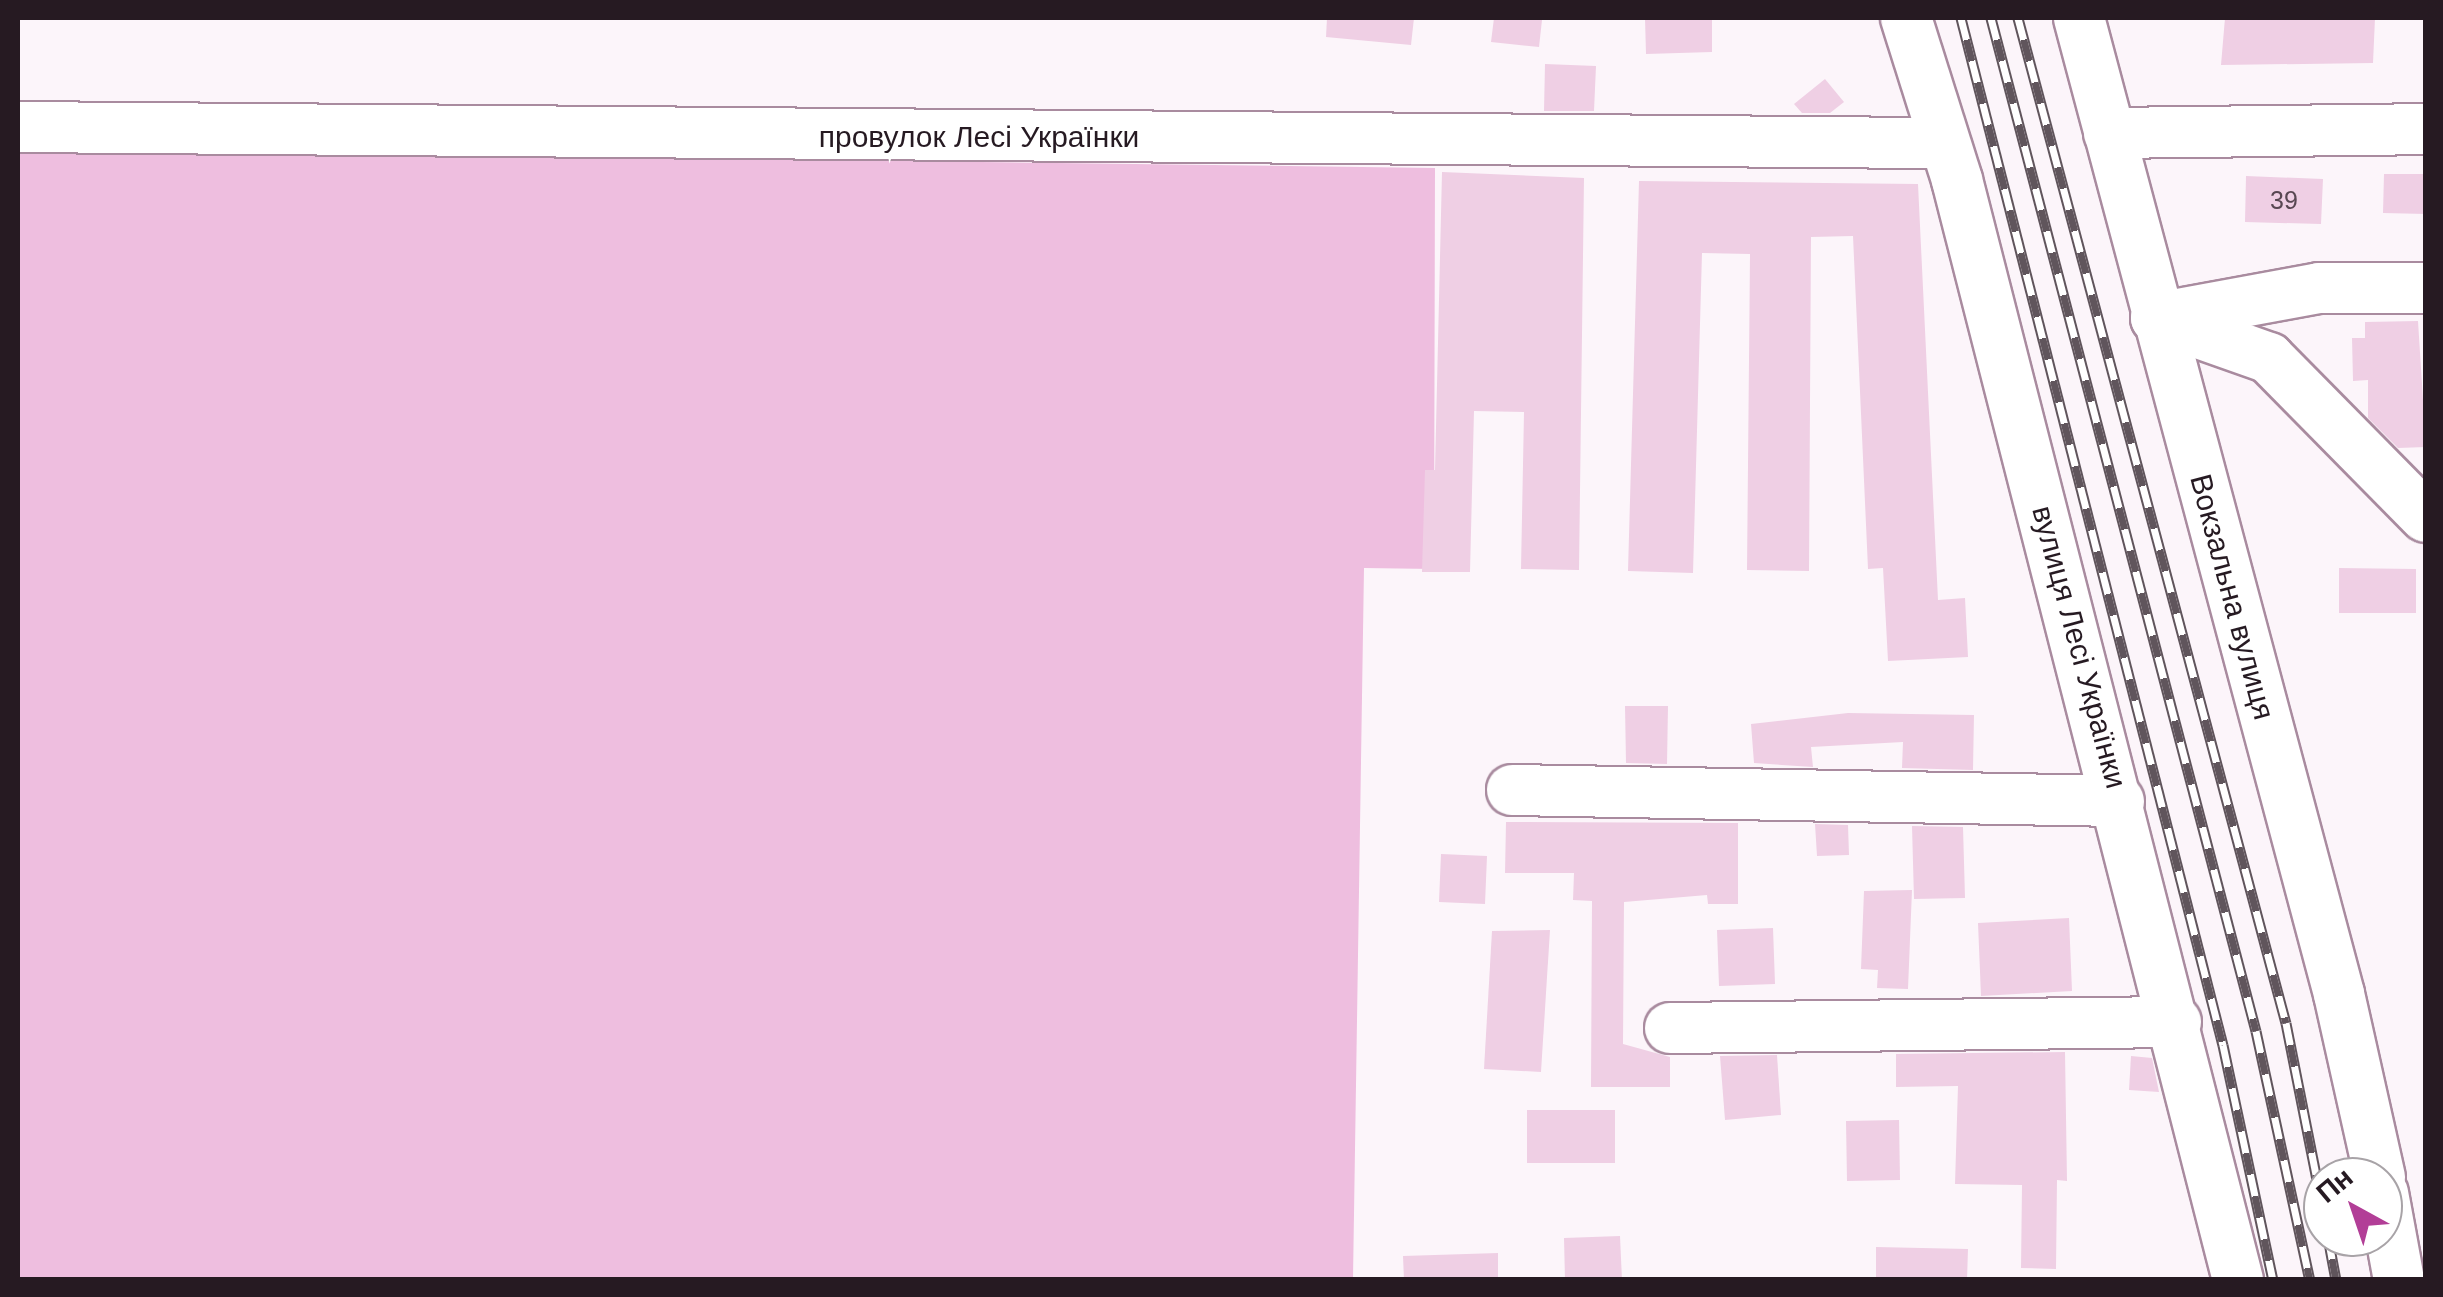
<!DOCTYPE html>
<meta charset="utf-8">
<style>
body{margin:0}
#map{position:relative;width:2443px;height:1297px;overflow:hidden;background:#fcf5fa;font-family:Helvetica,sans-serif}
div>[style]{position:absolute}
.green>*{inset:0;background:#eebedf}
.building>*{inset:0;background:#efcfe4}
.roads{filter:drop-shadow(2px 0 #a98b9f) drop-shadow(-2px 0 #a98b9f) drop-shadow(0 2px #a98b9f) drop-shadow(0 -2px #a98b9f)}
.minor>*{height:50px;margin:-25px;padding:0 25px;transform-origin:25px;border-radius:25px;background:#fff}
.rail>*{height:11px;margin-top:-5.5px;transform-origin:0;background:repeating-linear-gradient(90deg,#fff 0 22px,#60555c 0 44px);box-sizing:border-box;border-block:2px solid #60555c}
span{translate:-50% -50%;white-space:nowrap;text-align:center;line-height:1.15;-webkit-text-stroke:10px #fff;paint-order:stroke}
.number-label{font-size:25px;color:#584752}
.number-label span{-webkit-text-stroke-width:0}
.street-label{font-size:30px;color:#261a22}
.frame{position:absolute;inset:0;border:20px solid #261a22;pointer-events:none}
.north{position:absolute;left:2303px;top:1157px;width:100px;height:100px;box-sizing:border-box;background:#fff;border:2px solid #a8a3a7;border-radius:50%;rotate:320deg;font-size:28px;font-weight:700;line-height:40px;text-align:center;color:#261a22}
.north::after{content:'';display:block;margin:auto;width:35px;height:45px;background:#b23e97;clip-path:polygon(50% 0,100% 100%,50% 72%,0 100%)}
</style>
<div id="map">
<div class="green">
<i style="clip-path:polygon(18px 149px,1435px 168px,1434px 569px,1364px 568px,1353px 1279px,18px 1279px)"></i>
</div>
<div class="building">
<i style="clip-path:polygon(1327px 18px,1414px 18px,1411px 45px,1326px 37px)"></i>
<i style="clip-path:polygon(1494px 18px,1542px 20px,1539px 47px,1491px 42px)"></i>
<i style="clip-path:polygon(1645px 18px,1712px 18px,1712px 52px,1646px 54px)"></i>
<i style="clip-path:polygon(2225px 18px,2375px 18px,2373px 63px,2221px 65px)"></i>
<i style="clip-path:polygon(1545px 64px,1596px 66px,1594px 111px,1544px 111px)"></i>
<i style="clip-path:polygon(1825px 79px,1844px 102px,1830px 113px,1802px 113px,1794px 104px)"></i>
<i style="clip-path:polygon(1442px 172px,1584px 178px,1579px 570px,1521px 569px,1524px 412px,1474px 411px,1470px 572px,1422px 572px,1425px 470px,1435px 470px)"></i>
<i style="clip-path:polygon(2384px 174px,2426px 174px,2426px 214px,2383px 213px)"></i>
<i style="clip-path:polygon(2246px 176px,2323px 179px,2321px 224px,2245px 222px)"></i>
<i style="clip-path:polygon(1639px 181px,1918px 184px,1938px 600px,1965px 598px,1968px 657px,1888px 661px,1883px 568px,1868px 569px,1853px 236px,1811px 237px,1809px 571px,1747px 570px,1750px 254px,1702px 253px,1693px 573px,1628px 571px)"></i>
<i style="clip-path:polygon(2418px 321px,2426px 447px,2398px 448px,2368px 418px,2368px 380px,2353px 381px,2352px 338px,2365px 338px,2365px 322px)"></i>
<i style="clip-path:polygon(2339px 568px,2416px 569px,2416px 613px,2339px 613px)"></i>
<i style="clip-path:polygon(1625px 706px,1668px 706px,1667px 764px,1626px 763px)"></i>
<i style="clip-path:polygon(1848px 713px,1974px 715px,1973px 770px,1902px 768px,1903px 742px,1811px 747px,1813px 767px,1754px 763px,1751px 724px)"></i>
<i style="clip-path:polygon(1506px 822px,1738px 823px,1738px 904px,1708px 904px,1707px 895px,1624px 902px,1623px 1044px,1670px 1057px,1670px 1087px,1591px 1087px,1592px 901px,1573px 900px,1574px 873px,1505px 873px)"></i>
<i style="clip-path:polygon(1815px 824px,1848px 825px,1849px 855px,1817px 856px)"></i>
<i style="clip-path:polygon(1912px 826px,1963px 827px,1965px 898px,1914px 899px)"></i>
<i style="clip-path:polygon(1441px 854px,1487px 856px,1485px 904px,1439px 902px)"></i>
<i style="clip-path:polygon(1912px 890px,1908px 989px,1877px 988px,1878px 970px,1861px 969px,1864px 891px)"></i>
<i style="clip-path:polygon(2069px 918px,2072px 991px,1981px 996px,1978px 923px)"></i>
<i style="clip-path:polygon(1773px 928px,1775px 984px,1719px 986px,1717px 930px)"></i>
<i style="clip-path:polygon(1550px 930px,1541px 1072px,1484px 1069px,1492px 931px)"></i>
<i style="clip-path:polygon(2065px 1052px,2067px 1181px,2057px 1180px,2056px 1269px,2021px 1268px,2022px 1185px,1955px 1184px,1958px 1086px,1896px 1087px,1896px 1054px)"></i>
<i style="clip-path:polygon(1777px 1055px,1781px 1115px,1725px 1120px,1720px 1056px)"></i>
<i style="clip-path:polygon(2131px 1056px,2152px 1058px,2159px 1092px,2129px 1090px)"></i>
<i style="clip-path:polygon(1527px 1110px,1615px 1110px,1615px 1163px,1527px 1163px)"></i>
<i style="clip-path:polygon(1899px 1120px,1900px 1180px,1847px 1181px,1846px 1121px)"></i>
<i style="clip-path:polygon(1620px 1236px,1622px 1280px,1565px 1280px,1564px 1238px)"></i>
<i style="clip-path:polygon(1876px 1247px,1968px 1249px,1967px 1280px,1876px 1280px)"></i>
<i style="clip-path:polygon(1498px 1253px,1498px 1280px,1404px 1280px,1403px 1256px)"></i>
</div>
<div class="roads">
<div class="minor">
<i style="left:1906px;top:18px;width:170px;rotate:72.5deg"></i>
<i style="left:1957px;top:180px;width:1135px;rotate:75.67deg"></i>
<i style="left:2079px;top:18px;width:1010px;rotate:75.08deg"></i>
<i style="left:2339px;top:994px;width:188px;rotate:77.4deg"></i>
<i style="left:18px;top:127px;width:1923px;rotate:0.48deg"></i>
<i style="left:2109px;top:133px;width:317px;rotate:-0.7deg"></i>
<i style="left:2156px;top:318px;width:120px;rotate:19.5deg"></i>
<i style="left:2269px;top:358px;width:223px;rotate:45.4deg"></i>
<i style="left:2156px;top:318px;width:166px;rotate:-10.4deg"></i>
<i style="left:2319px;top:288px;width:107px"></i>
<i style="left:1512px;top:790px;width:607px;rotate:1.04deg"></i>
<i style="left:1670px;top:1028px;width:506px;rotate:-0.68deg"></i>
<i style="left:2383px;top:1193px;width:88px;rotate:79.6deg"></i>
</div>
</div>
<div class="rail">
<i style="left:1961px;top:18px;width:1060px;rotate:75.69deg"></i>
<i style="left:2223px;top:1045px;width:240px;rotate:78deg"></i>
<i style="left:1991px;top:18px;width:1047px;rotate:75.34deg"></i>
<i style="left:2256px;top:1031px;width:255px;rotate:77.8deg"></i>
<i style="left:2018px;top:18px;width:1040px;rotate:75.07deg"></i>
<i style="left:2286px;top:1023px;width:191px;rotate:78.8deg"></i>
<i style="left:2328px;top:1237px;width:44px;rotate:79.5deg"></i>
</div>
<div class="number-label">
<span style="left:2284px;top:200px">39</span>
</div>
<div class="street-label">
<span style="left:979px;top:137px">провулок Лесі Українки</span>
<span style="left:2232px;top:597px;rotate:75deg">Вокзальна вулиця</span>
<span style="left:2079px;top:647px;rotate:75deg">вулиця Лесі Українки</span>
</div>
<div class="frame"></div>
<div class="north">Пн</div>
</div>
